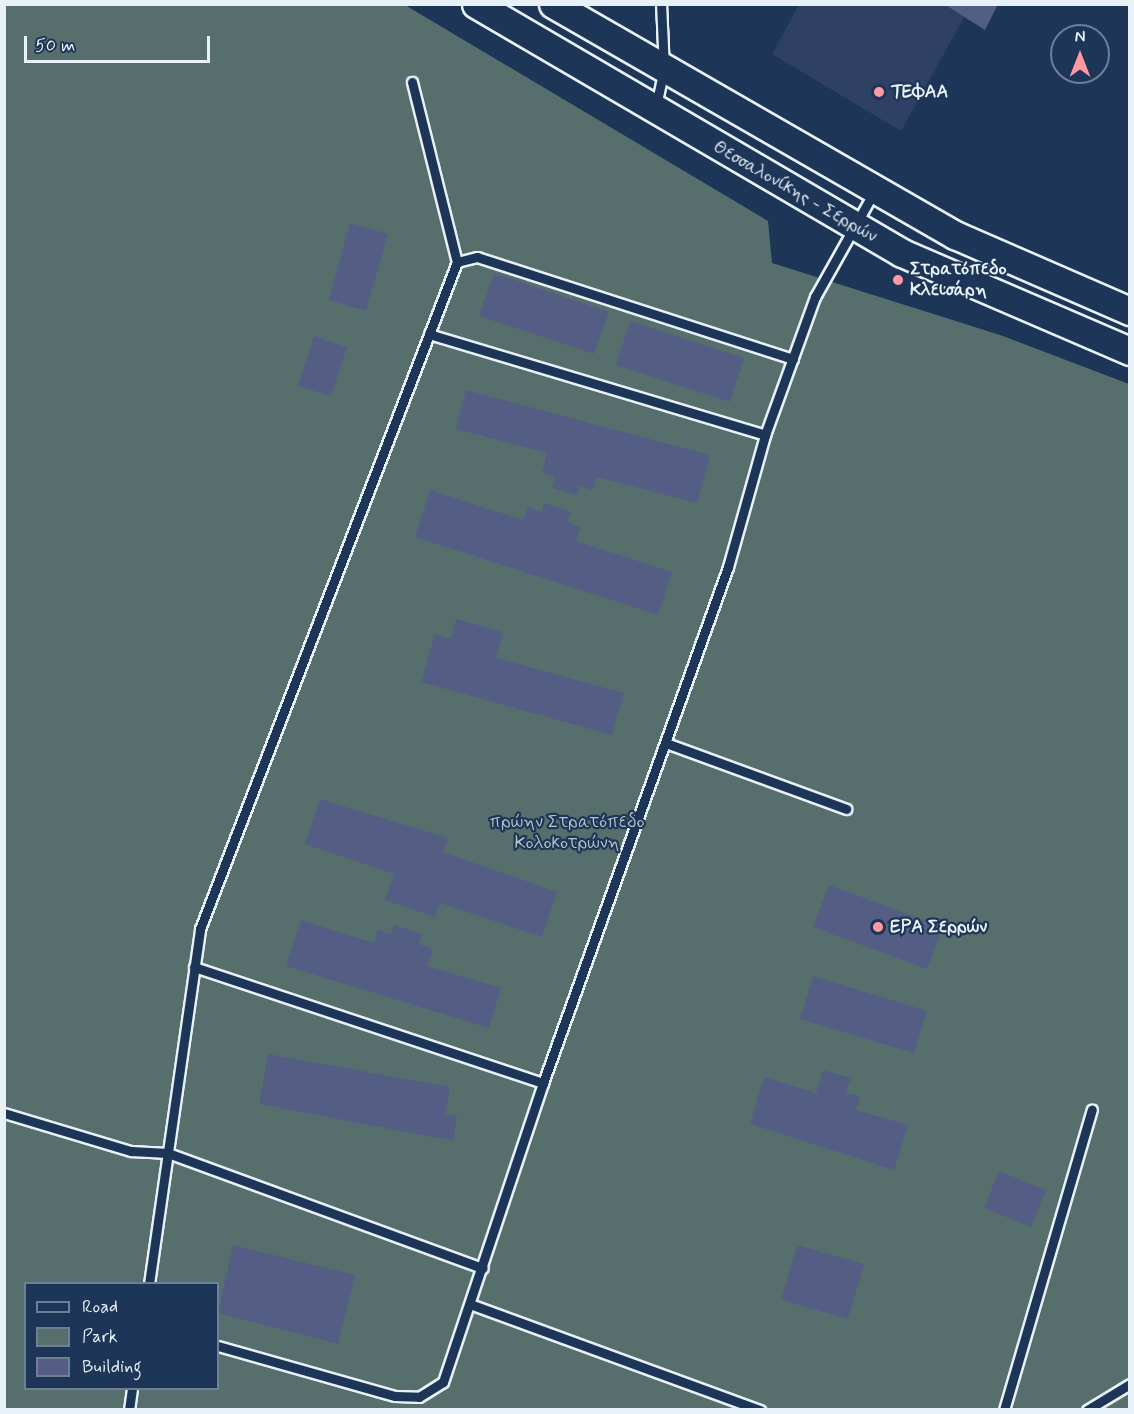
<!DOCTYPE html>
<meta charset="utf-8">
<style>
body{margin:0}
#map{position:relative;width:1134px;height:1414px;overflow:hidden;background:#1d3557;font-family:Mynerve,sans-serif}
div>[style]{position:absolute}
.built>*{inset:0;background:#2e4165}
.green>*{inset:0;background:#566f6c}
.building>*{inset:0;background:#545e85}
.roads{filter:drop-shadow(2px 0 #e8f1f8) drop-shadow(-2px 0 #e8f1f8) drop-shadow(0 2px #e8f1f8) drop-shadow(0 -2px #e8f1f8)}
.lane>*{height:9px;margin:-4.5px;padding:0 4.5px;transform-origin:4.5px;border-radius:4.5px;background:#1d3557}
.secondary>*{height:27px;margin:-13.5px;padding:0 13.5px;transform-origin:13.5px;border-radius:13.5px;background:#1d3557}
.dots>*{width:16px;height:16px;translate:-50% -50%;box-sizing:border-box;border:3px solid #1d3557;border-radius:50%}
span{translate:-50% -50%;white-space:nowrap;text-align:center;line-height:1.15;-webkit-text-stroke:4.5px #1d3557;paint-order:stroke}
.poi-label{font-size:18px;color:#e8f1f8;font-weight:700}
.left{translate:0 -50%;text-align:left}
.street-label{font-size:18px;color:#e8f1f8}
.park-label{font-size:18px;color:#b5c4c7}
.frame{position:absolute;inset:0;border:6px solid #e8f1f8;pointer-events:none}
.legend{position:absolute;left:24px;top:1282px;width:195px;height:108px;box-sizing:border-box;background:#1d3557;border:2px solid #6e8097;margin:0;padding:8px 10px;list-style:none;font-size:18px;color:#e8f1f8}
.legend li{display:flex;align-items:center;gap:12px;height:30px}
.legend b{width:30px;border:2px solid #6e8097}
.north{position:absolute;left:1050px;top:24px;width:60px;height:60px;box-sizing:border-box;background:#1d3557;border:2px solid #6e8097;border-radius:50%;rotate:0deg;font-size:16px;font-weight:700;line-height:24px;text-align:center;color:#e8f1f8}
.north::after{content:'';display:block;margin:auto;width:21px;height:27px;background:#ff9aa2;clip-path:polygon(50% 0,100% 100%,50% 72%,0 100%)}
.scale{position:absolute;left:24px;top:36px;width:186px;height:27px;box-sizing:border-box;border:3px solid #e8f1f8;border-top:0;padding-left:8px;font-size:18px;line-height:21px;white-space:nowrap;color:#e8f1f8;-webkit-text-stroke:4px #1d3557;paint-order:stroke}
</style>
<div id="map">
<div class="built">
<i style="clip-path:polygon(799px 5px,971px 5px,901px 131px,772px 54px)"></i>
</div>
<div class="green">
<i style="clip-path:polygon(evenodd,5px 5px,405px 5px,768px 221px,772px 263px,1000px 335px,1129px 384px,1129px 1409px,5px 1410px,5px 5px,26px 1284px,218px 1284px,218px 1388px,26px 1388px,26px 1284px)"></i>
</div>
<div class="building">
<i style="clip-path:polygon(944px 4px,998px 4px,985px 30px)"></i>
<i style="clip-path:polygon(350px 223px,388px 234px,366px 311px,329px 300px)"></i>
<i style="clip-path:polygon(494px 273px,609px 312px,594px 354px,479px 316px)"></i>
<i style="clip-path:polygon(630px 321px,744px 358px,730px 402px,616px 365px)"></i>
<i style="clip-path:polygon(314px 336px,347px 347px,331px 396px,298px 386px)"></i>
<i style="clip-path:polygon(466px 390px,710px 455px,697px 503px,596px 477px,593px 490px,579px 486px,577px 495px,552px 488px,555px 477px,542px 473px,547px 453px,456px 429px)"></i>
<i style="clip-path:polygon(430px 490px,523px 520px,528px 507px,542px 512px,544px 503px,571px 512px,568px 522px,581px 527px,576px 541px,672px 572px,658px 615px,415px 537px)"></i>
<i style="clip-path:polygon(456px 619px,503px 632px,496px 658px,624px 693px,612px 735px,421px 682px,435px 634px,451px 639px)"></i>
<i style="clip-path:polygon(320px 799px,448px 838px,443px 852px,557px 892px,542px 937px,440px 903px,435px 917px,385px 900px,394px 874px,305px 844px)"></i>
<i style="clip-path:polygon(829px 885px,943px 927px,927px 969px,813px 927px)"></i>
<i style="clip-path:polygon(301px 920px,374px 943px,378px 930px,391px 934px,394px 925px,422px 934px,419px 944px,433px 949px,427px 966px,501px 988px,489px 1028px,286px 966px)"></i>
<i style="clip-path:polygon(813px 976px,927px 1011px,914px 1053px,800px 1019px)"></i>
<i style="clip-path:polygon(268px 1054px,450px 1087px,445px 1114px,457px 1116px,453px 1141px,259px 1104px)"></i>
<i style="clip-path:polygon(823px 1070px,851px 1078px,846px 1093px,860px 1096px,856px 1110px,908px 1125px,894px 1170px,750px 1124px,764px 1077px,816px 1093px)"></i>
<i style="clip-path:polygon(999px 1171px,1046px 1190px,1031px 1227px,984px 1208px)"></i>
<i style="clip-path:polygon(233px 1245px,355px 1275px,338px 1344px,218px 1313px)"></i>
<i style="clip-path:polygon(797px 1245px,864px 1264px,848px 1319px,781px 1300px)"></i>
</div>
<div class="roads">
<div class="lane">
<i style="left:412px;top:82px;width:186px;rotate:76deg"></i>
<i style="left:656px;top:106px;width:38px;rotate:-78deg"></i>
<i style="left:664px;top:69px;width:65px;rotate:-92.6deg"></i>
<i style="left:429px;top:334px;width:351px;rotate:16.7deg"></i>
<i style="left:666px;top:743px;width:192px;rotate:20.1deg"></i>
<i style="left:194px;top:967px;width:368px;rotate:18.4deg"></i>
<i style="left:4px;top:1113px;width:133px;rotate:16.7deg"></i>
<i style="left:131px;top:1151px;width:37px;rotate:3deg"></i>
<i style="left:168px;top:1153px;width:335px;rotate:20.1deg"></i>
<i style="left:149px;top:1284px;width:359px;rotate:-81.8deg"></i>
<i style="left:200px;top:929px;width:715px;rotate:-68.93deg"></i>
<i style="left:457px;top:262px;width:21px;rotate:-14deg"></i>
<i style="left:477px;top:257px;width:332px;rotate:17.9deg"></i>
<i style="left:470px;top:1304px;width:309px;rotate:20.1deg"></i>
<i style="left:218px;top:1346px;width:184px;rotate:15.8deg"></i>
<i style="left:395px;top:1396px;width:24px;rotate:2deg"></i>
<i style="left:419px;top:1397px;width:28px;rotate:-32deg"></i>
<i style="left:443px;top:1382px;width:315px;rotate:-71.5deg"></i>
<i style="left:543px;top:1083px;width:548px;rotate:-70.28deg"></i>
<i style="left:728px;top:567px;width:137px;rotate:-74.3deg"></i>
<i style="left:765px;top:435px;width:147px;rotate:-70.1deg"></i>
<i style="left:815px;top:297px;width:120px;rotate:-60.7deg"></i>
<i style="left:129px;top:1410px;width:22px;rotate:-82deg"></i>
<i style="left:1004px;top:1410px;width:313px;rotate:-73.7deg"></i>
<i style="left:1087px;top:1410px;width:50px;rotate:-31.2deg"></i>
</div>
<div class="secondary">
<i style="left:476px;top:4px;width:493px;rotate:30.3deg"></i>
<i style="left:902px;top:253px;width:248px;rotate:23.3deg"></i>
<i style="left:553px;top:4px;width:464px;rotate:29.9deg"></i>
<i style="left:955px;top:235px;width:191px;rotate:23.5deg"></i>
</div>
</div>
<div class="dots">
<i style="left:879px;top:92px;background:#ff9aa2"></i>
<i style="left:898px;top:280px;background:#ff9aa2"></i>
<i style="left:878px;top:927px;background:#ff9aa2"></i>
</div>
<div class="poi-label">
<span class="left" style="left:891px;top:92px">ΤΕΦΑΑ</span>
<span class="left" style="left:910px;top:280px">Στρατόπεδο<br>Κλεισάρη</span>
<span class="left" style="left:890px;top:927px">ΕΡΑ Σερρών</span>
</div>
<div class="street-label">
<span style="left:795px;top:192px;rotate:30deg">Θεσσαλονίκης - Σερρών</span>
</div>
<div class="park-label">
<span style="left:567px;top:833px">πρώην Στρατόπεδο<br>Κολοκοτρώνη</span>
</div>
<div class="frame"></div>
<ul class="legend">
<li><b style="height:8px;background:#1d3557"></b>Road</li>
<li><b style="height:16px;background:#566f6c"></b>Park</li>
<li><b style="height:16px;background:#545e85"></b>Building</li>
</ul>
<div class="north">N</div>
<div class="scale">50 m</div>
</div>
